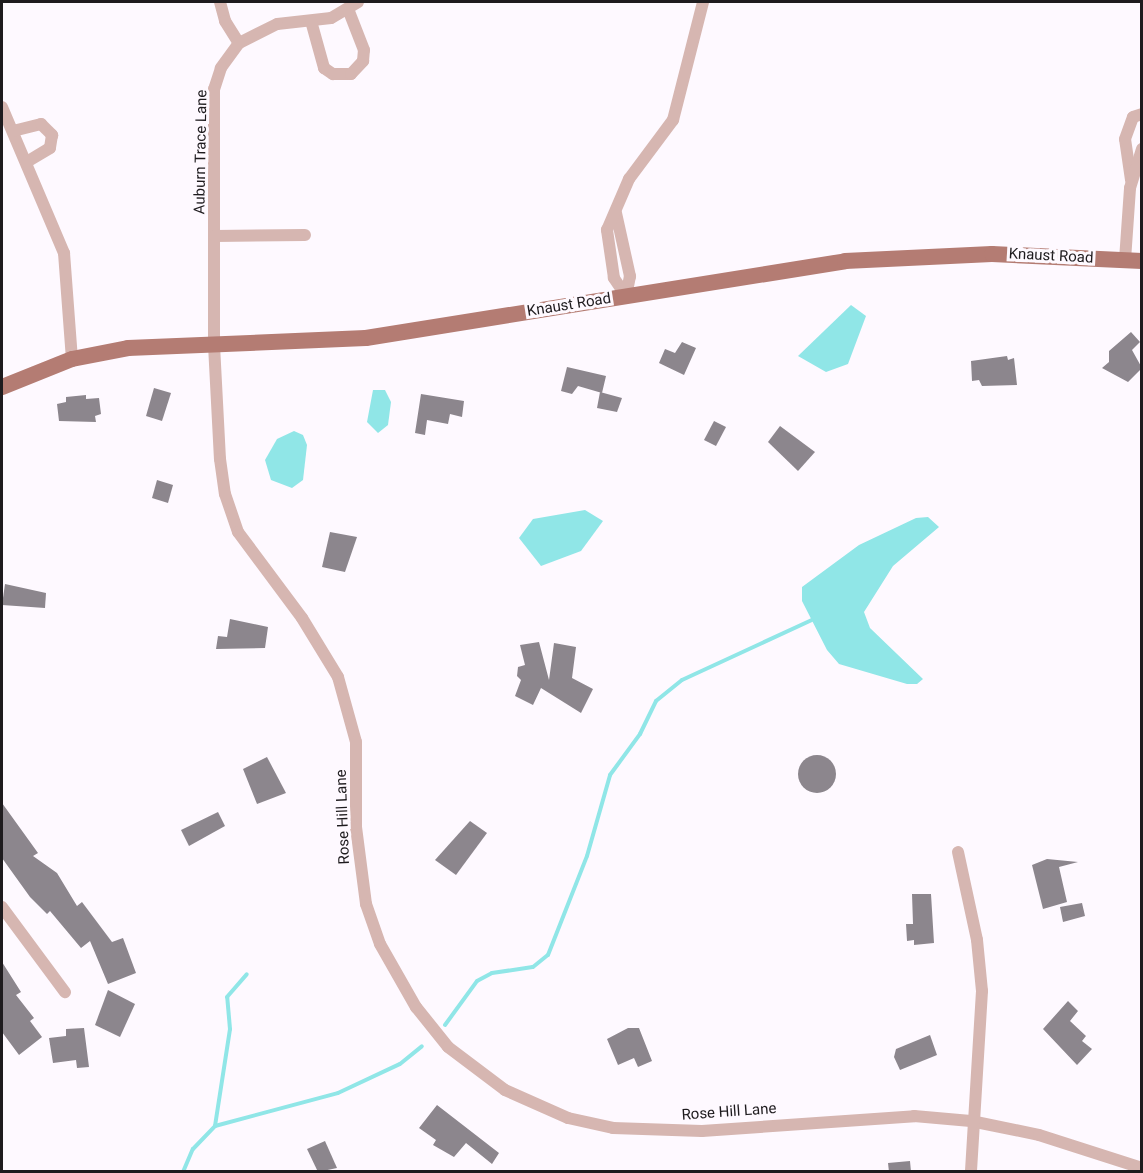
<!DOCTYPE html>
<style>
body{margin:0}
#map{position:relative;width:1143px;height:1173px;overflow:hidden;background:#fef9ff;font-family:Roboto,sans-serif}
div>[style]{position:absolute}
.water>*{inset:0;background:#90e6e7}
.stream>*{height:4px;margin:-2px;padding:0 2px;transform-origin:2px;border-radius:2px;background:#90e6e7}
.building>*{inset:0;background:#8c868d}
.round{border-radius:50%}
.minor>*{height:12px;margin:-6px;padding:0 6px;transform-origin:6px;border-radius:6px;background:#d6b6b1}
.major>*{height:16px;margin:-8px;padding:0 8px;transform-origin:8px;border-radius:8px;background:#b47c73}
span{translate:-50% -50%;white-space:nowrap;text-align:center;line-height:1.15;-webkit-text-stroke:6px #fef9ff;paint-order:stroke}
.street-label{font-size:15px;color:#1e1b1e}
.frame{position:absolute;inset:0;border:3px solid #1e1b1e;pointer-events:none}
</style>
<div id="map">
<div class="water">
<i style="clip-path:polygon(851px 305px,866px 316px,848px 364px,826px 372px,798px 356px)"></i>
<i style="clip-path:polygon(373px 390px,385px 390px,391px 402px,388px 425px,378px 433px,367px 422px)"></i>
<i style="clip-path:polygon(294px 431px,303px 435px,307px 445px,303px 480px,292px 488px,271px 480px,265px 460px,277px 439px)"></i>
<i style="clip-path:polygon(585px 510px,603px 521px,581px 551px,541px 566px,519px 538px,533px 519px)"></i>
<i style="clip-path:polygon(928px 517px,939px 527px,893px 566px,864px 612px,870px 628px,923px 679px,917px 684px,907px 684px,839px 664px,827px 650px,802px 601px,802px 587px,859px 545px,916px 518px)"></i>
</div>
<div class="stream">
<i style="left:445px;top:1025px;width:54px;rotate:-54deg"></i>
<i style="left:477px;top:981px;width:17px;rotate:-28deg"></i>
<i style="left:492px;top:973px;width:41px;rotate:-8.3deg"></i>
<i style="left:533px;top:967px;width:19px;rotate:-39deg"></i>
<i style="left:548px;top:955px;width:106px;rotate:-68.5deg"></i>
<i style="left:587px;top:856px;width:84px;rotate:-74.1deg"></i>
<i style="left:610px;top:775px;width:51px;rotate:-53.8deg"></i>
<i style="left:640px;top:734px;width:37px;rotate:-64deg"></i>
<i style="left:656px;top:701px;width:33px;rotate:-39deg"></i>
<i style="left:682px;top:680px;width:143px;rotate:-24.8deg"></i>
<i style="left:215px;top:1126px;width:98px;rotate:-81.2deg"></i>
<i style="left:230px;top:1029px;width:32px;rotate:-95deg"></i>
<i style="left:227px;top:997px;width:30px;rotate:-49deg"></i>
<i style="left:183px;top:1172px;width:25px;rotate:-67deg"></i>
<i style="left:193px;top:1149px;width:32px;rotate:-46deg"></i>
<i style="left:215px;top:1126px;width:127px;rotate:-15deg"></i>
<i style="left:338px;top:1093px;width:68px;rotate:-25.1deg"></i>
<i style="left:400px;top:1064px;width:28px;rotate:-39deg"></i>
</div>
<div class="building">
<i style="clip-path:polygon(1131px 332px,1140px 342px,1132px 350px,1142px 368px,1128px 382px,1102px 368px,1109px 362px,1109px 351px)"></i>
<i style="clip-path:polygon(682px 342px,696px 348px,684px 375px,659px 363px,665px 349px,675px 353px)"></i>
<i style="clip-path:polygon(1007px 356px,1008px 360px,1014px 358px,1017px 385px,982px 386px,979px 380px,972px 381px,971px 361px)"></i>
<i style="clip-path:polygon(567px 367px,606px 376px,602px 393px,578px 386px,572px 394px,561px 391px)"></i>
<i style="clip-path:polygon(154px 388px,171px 393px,162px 421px,146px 416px)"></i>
<i style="clip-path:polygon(600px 392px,622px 398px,617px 412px,597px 408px)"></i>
<i style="clip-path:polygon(421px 394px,464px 401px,462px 417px,450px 414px,448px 424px,427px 420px,425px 435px,415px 433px)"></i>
<i style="clip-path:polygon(86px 395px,86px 399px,99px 398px,101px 414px,95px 416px,96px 422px,59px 421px,57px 404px,66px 402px,66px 397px)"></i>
<i style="clip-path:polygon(714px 421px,726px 427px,716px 446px,704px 440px)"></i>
<i style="clip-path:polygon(780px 426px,815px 452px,798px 471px,768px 442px)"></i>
<i style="clip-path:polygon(157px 480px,173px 485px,168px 503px,152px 498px)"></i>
<i style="clip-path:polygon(330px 532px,357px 537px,345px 572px,322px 567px)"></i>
<i style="clip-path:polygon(5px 584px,46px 593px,45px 608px,2px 605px)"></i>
<i style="clip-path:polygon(230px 619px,268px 627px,265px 648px,216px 649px,218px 636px,227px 637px)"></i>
<i style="clip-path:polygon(539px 642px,549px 680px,554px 643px,576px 647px,572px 678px,593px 689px,581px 713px,541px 688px,533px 705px,515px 696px,521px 680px,517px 676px,518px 667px,525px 665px,520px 645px)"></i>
<i class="round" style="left:798px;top:755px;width:38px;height:38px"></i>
<i style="clip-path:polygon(267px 757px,286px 793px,257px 804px,243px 769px)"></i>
<i style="clip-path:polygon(2px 803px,38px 853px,33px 856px,57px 873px,77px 906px,82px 902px,112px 942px,123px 938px,136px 973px,108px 984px,90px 941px,81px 948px,50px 911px,47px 914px,30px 897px,2px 858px)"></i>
<i style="clip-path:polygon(218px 812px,225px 826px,189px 846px,181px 830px)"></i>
<i style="clip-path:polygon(470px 821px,487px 833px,456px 875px,435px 860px)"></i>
<i style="clip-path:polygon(1047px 859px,1078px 862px,1059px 867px,1067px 902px,1043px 909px,1032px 865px)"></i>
<i style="clip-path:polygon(912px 894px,931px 894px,934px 943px,914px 945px,914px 940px,907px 941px,906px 924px,913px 924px)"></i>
<i style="clip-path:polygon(1082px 903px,1085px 916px,1063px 922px,1060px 907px)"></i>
<i style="clip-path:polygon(2px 962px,21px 992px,16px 995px,34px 1018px,30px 1021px,42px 1037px,19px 1055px,2px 1032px)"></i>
<i style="clip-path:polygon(108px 990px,135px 1004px,120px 1037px,95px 1025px)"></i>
<i style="clip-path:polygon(1068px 1001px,1078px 1011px,1070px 1021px,1086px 1036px,1082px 1041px,1092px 1049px,1077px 1065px,1043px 1029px)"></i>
<i style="clip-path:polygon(84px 1028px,89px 1067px,77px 1068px,76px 1060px,53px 1063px,49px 1038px,66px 1036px,66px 1029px)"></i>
<i style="clip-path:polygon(628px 1028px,639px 1028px,652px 1061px,638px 1067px,634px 1058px,618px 1065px,607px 1039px)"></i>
<i style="clip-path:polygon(930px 1035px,937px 1055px,900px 1070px,894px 1057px,896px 1049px)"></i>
<i style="clip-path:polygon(437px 1105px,499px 1153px,492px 1164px,466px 1143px,454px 1157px,433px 1145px,436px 1140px,419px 1128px)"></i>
<i style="clip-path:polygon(325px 1141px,337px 1168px,318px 1172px,307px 1149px)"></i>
<i style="clip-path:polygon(910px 1161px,911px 1172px,889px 1172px,888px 1163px)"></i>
</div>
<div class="minor">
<i style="left:220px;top:2px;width:20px;rotate:75deg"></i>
<i style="left:225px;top:21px;width:26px;rotate:58deg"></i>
<i style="left:358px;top:2px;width:31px;rotate:149deg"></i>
<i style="left:331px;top:18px;width:54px;rotate:173.7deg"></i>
<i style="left:277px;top:24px;width:42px;rotate:153.4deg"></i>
<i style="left:239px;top:43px;width:31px;rotate:126deg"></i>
<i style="left:221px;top:68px;width:22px;rotate:108deg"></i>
<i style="left:214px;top:89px;width:256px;rotate:90deg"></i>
<i style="left:214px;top:345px;width:114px;rotate:87deg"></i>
<i style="left:220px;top:459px;width:35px;rotate:82deg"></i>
<i style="left:225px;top:494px;width:40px;rotate:71.1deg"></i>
<i style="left:238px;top:532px;width:107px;rotate:53.3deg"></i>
<i style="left:302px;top:618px;width:69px;rotate:58.6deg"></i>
<i style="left:338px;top:677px;width:67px;rotate:74.5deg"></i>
<i style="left:356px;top:742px;width:85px;rotate:90deg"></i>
<i style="left:356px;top:827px;width:78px;rotate:82.6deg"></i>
<i style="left:366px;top:904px;width:42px;rotate:70.7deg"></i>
<i style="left:380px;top:944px;width:73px;rotate:60.3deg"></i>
<i style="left:416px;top:1007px;width:51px;rotate:51.3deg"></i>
<i style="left:448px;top:1047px;width:71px;rotate:37deg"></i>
<i style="left:505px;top:1090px;width:69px;rotate:24deg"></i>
<i style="left:568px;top:1118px;width:46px;rotate:12.5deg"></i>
<i style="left:613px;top:1128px;width:89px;rotate:1.9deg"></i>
<i style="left:702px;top:1131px;width:213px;rotate:-4deg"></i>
<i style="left:914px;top:1116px;width:57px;rotate:5deg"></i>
<i style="left:971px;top:1121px;width:69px;rotate:11.6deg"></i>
<i style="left:1039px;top:1135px;width:108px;rotate:17.8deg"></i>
<i style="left:311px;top:21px;width:49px;rotate:74.5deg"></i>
<i style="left:324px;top:68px;width:11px;rotate:34deg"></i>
<i style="left:333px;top:74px;width:18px"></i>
<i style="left:351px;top:74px;width:18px;rotate:-47deg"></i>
<i style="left:363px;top:61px;width:11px;rotate:-85deg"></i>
<i style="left:364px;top:50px;width:44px;rotate:-111.3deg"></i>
<i style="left:2px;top:107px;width:159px;rotate:67deg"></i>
<i style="left:64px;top:253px;width:106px;rotate:85.7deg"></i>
<i style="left:13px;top:131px;width:29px;rotate:-14deg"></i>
<i style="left:41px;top:124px;width:16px;rotate:45deg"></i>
<i style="left:52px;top:135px;width:13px;rotate:99deg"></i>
<i style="left:50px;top:148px;width:27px;rotate:149deg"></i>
<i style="left:1131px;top:180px;width:41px;rotate:-98.3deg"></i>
<i style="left:1125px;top:139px;width:23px;rotate:-70deg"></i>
<i style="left:1133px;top:117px;width:9px;rotate:-18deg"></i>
<i style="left:616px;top:213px;width:65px;rotate:77.5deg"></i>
<i style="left:630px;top:276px;width:20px;rotate:101deg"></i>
<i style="left:215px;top:236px;width:90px;rotate:-0.6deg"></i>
<i style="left:1125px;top:260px;width:72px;rotate:-86deg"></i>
<i style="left:1130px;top:188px;width:41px;rotate:-72.9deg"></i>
<i style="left:626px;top:296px;width:22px;rotate:-124deg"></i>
<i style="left:614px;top:278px;width:49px;rotate:-98.3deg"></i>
<i style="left:607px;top:230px;width:56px;rotate:-66.7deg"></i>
<i style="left:629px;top:179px;width:74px;rotate:-53.3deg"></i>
<i style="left:673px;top:120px;width:122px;rotate:-75.7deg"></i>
<i style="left:958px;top:852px;width:90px;rotate:77.8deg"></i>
<i style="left:977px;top:940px;width:51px;rotate:84.4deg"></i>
<i style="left:982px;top:991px;width:181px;rotate:93.5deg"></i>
<i style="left:2px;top:907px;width:106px;rotate:53.5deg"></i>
</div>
<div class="major">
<i style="left:2px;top:387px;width:75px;rotate:-21.8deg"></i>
<i style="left:72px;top:359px;width:57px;rotate:-11.1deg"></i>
<i style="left:128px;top:348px;width:238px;rotate:-2.4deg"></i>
<i style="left:366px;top:338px;width:485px;rotate:-9.1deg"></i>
<i style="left:845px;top:261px;width:147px;rotate:-2.7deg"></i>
<i style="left:992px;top:254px;width:150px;rotate:2.7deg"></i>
</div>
<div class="street-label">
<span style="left:201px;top:152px;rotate:-89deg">Auburn Trace Lane</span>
<span style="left:1051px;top:256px;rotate:3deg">Knaust Road</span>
<span style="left:569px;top:305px;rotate:-9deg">Knaust Road</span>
<span style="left:343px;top:817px;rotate:-92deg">Rose Hill Lane</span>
<span style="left:729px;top:1112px;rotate:-4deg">Rose Hill Lane</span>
</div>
<div class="frame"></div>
</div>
